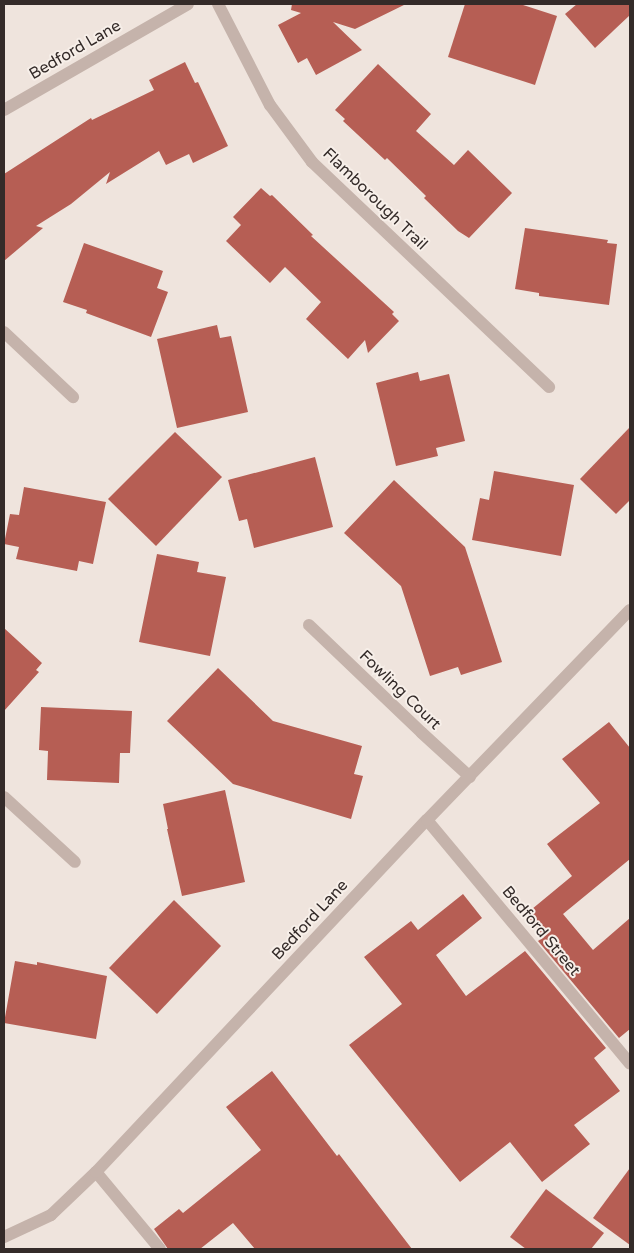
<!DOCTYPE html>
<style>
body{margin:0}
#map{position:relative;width:634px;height:1253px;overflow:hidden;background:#efe4dd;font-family:"Varela Round",sans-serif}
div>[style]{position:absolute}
.building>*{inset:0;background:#b65e54}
.street>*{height:12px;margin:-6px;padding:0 6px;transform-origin:6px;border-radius:6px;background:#c5b3ab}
span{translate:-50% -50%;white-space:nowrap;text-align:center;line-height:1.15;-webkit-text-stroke:4px #f7efe9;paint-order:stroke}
.street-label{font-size:16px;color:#342b29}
.frame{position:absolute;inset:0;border:5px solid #342b29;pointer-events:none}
</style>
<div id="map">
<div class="building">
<i style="clip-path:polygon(292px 4px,406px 4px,355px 29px,333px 22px,362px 50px,316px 75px,307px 58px,298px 63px,278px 25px,301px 13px,291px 10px)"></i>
<i style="clip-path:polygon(465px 4px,520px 4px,557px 16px,535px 85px,448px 57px)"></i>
<i style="clip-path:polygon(577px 4px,630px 4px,630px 15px,595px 48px,565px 14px)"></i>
<i style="clip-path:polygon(185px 62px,195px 83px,198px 82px,228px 146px,193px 163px,189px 154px,166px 165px,159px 151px,106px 184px,110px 172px,71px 204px,36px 226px,43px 228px,4px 261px,4px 174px,91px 118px,92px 120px,154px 90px,149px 80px)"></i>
<i style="clip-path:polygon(378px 64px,431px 114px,416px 131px,454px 165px,468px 150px,512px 193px,469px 238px,458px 231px,424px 198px,426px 196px,387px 158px,385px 160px,343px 121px,345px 119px,335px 110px)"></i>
<i style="clip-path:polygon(261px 188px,270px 196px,272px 195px,313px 235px,311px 236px,394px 312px,392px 314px,399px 321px,368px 353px,365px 340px,348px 359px,306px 319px,321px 302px,285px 267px,270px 283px,226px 241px,241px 225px,233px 217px)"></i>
<i style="clip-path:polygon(525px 228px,608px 240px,607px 243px,617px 244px,609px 305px,539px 296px,539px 293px,515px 289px)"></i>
<i style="clip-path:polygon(84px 243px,163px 271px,157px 288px,168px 292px,151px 337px,86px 313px,87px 310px,63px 302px)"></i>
<i style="clip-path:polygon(217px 325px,220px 338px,231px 336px,248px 412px,177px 428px,157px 339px)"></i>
<i style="clip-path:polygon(418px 372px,420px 381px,449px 374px,465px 441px,436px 448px,438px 456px,396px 466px,376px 383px)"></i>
<i style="clip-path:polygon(630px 427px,630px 500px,616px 514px,580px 479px)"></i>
<i style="clip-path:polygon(175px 432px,222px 477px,156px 546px,108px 499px)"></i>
<i style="clip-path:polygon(315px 457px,333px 527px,254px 548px,247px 519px,239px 521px,228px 480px)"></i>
<i style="clip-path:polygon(494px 471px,574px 485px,561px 556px,472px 540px,480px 498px,489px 500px)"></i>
<i style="clip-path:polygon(394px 480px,465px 547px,502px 662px,461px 675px,458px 667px,430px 676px,401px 586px,344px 533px)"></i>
<i style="clip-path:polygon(24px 487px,106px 502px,93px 564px,79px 561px,77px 571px,16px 559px,19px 547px,4px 544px,10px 514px,19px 515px)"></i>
<i style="clip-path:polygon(157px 554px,199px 562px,197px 572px,226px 577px,210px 656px,139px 642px)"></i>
<i style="clip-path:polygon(4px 628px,42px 663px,36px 670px,39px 672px,4px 711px)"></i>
<i style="clip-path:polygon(218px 668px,273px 721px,362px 746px,354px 774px,363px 776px,351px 819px,233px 784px,167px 721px)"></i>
<i style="clip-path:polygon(41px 707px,132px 711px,130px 753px,120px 753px,119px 783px,47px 780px,48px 751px,39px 750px)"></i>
<i style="clip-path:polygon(609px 722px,630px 748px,630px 859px,563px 914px,593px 950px,630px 918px,630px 1029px,619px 1038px,538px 941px,544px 937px,526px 914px,572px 876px,547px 844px,600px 803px,562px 759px)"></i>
<i style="clip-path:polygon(225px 790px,245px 882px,182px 896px,167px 829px,168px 829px,163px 804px)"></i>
<i style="clip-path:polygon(463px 894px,482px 918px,436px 955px,466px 996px,525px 951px,606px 1048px,594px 1058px,620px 1091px,574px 1125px,590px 1144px,542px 1182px,510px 1142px,460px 1182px,349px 1045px,402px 1004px,364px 957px,411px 921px,418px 930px)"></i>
<i style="clip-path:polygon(174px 900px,221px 946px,157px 1014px,109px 968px)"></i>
<i style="clip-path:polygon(15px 961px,37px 965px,37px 962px,107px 976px,96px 1039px,4px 1023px)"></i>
<i style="clip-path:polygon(272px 1071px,337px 1156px,339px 1154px,412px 1249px,255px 1249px,233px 1223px,200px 1249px,168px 1249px,154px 1229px,179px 1209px,183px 1213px,261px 1150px,226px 1107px)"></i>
<i style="clip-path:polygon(630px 1168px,630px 1245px,593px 1218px)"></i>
<i style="clip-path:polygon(546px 1189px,604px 1233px,591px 1249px,526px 1249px,510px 1237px)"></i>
</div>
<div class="street">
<i style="left:218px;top:4px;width:114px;rotate:62.8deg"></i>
<i style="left:270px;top:105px;width:71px;rotate:53.6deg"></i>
<i style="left:312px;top:162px;width:327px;rotate:43.5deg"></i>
<i style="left:4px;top:110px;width:212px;rotate:-29.9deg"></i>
<i style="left:4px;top:332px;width:95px;rotate:43.3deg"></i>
<i style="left:309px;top:625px;width:156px;rotate:43.7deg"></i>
<i style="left:422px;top:733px;width:65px;rotate:42.5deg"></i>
<i style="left:4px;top:797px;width:96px;rotate:42.5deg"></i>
<i style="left:427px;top:820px;width:317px;rotate:50.2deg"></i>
<i style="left:96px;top:1172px;width:100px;rotate:50.3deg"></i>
<i style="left:4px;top:1237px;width:52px;rotate:-25.1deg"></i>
<i style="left:51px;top:1215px;width:62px;rotate:-43.7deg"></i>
<i style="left:96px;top:1172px;width:483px;rotate:-46.8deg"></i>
<i style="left:427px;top:820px;width:292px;rotate:-46deg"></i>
</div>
<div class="street-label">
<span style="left:75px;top:50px;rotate:-30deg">Bedford Lane</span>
<span style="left:375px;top:199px;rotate:44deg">Flamborough Trail</span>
<span style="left:400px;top:690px;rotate:44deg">Fowling Court</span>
<span style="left:310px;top:920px;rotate:-47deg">Bedford Lane</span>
<span style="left:541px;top:931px;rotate:50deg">Bedford Street</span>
</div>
<div class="frame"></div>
</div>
